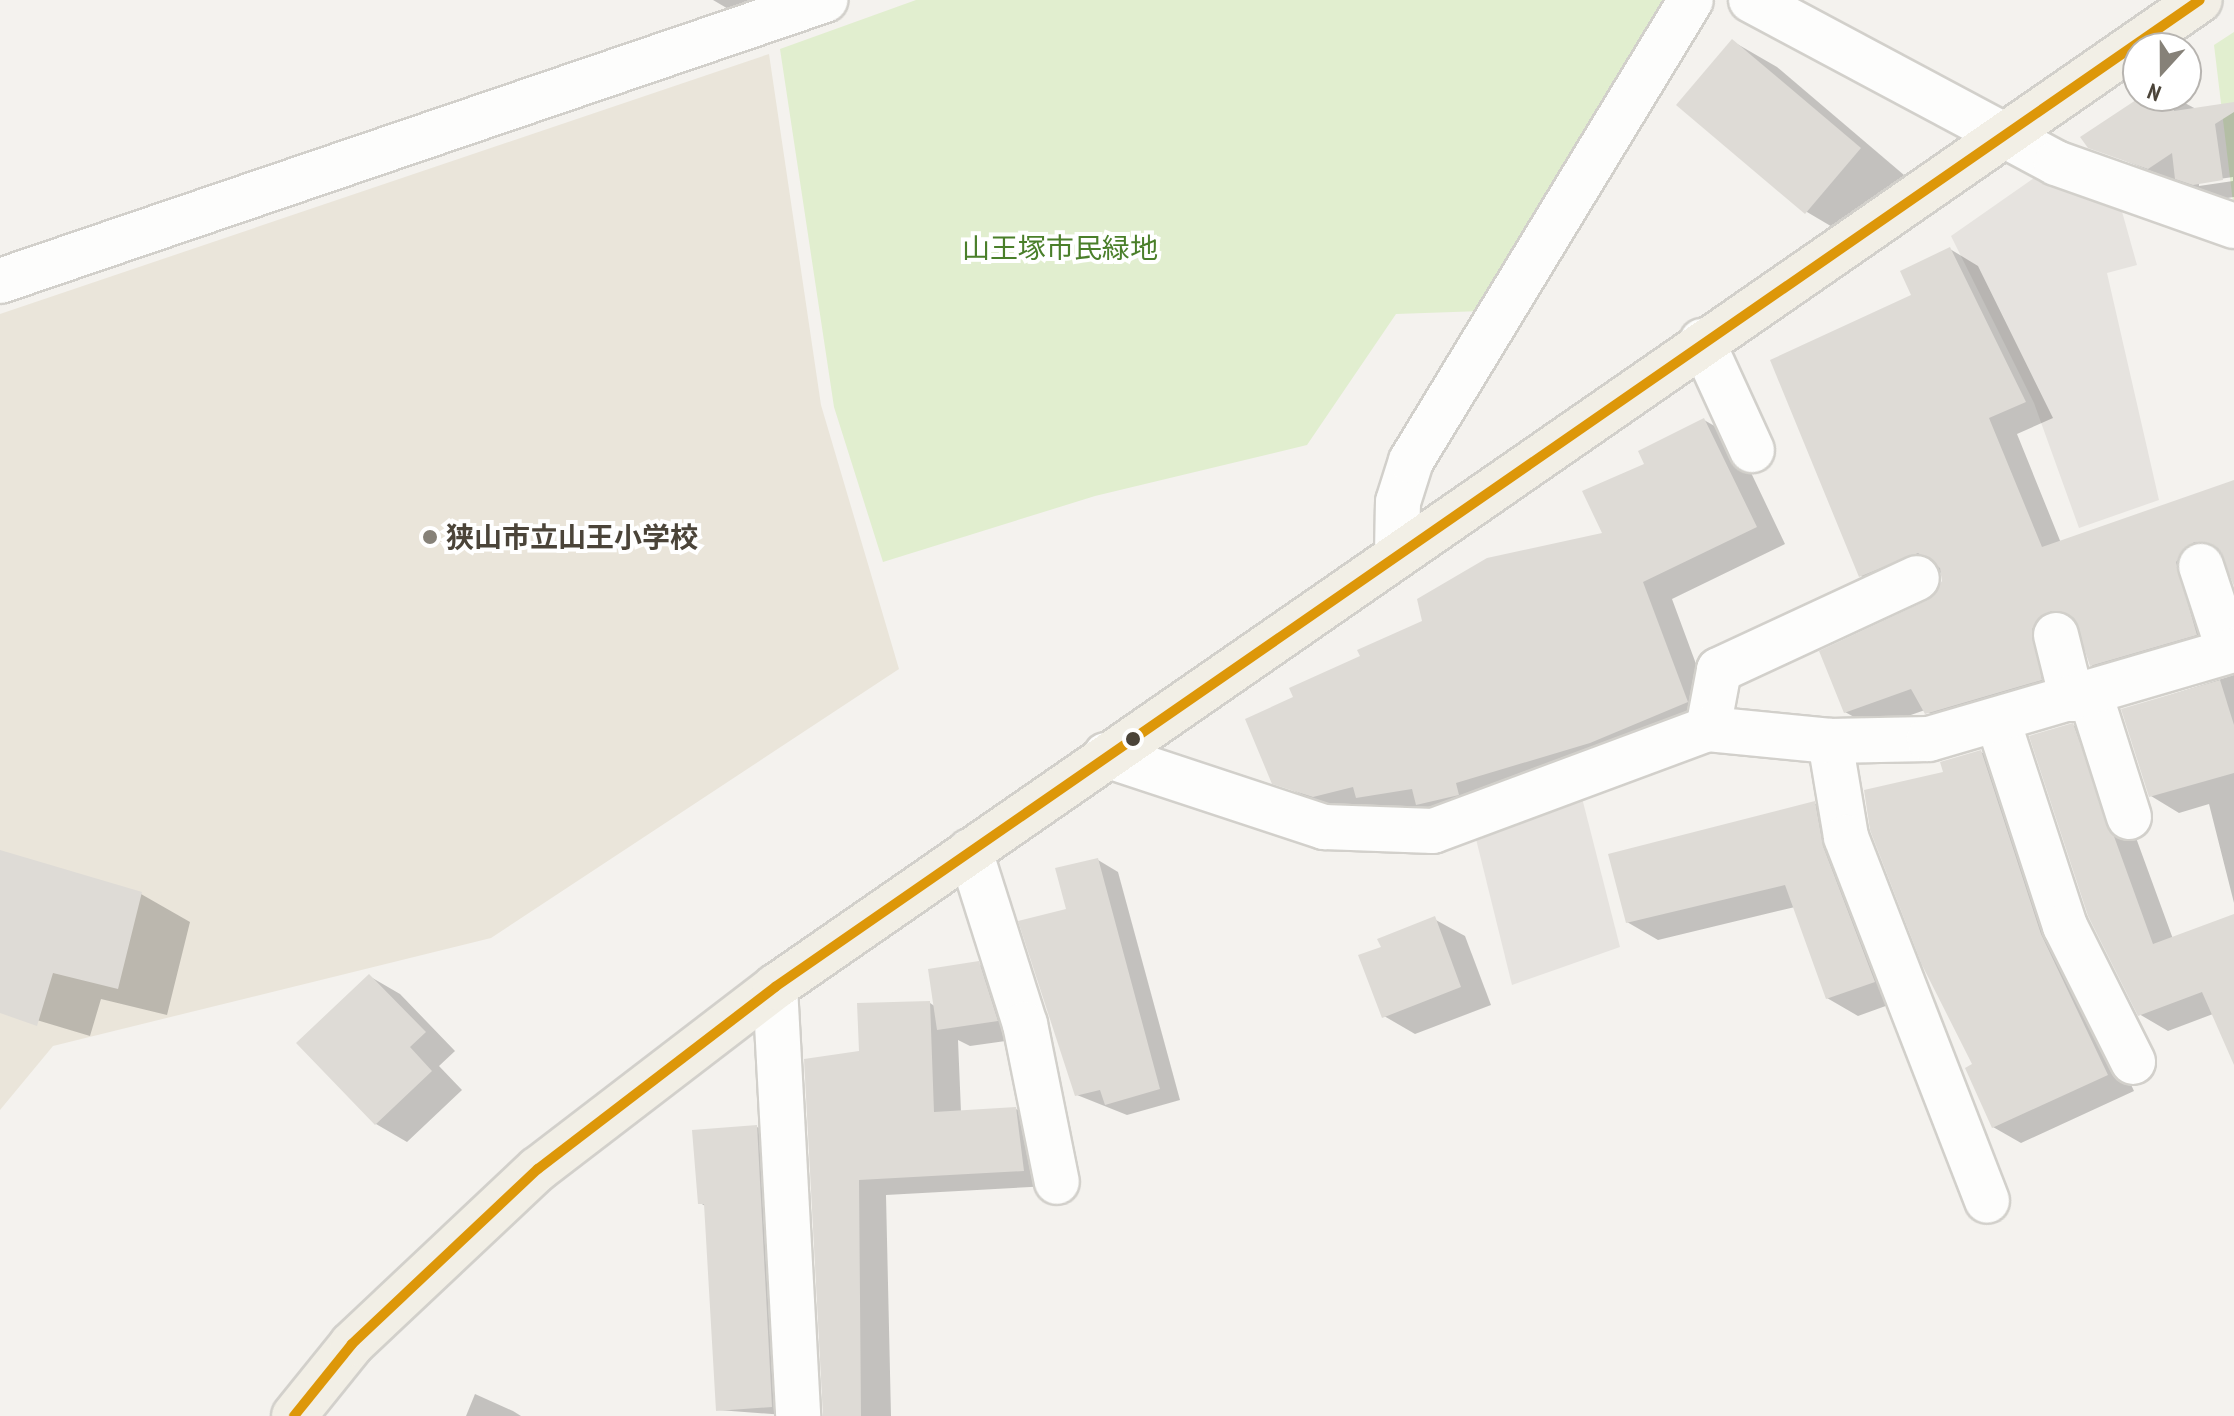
<!DOCTYPE html>
<meta charset="utf-8">
<style>
body{margin:0}
#map{position:relative;width:2234px;height:1416px;overflow:hidden;background:#f4f2ee;font-family:"PT Sans Narrow","Noto Sans JP",sans-serif}
div>[style]{position:absolute}
.education>*{inset:0;background:#eae5da}
.green>*{inset:0;background:#e1eecf}
.parking>*{inset:0;background:#e6e3df}
.shadow>*{inset:0;background:#0003}
.building>*{inset:0;background:#dedbd6}
.roads{filter:drop-shadow(2px 0 #d2d0cb) drop-shadow(-2px 0 #d2d0cb) drop-shadow(0 2px #d2d0cb) drop-shadow(0 -2px #d2d0cb)}
.minor>*{height:44px;margin:-22px;padding:0 22px;transform-origin:22px;border-radius:22px;background:#fdfdfc}
.major>*{height:44px;margin:-22px;padding:0 22px;transform-origin:22px;border-radius:22px;background:#f2efe6}
.bus-1>*{height:10px;margin:-5px;padding:0 5px;transform-origin:5px;border-radius:5px;background:#dd9709}
.dots>*{width:22px;height:22px;translate:-50% -50%;box-sizing:border-box;border:4px solid #fff;border-radius:50%}
span{translate:-50% -50%;white-space:nowrap;text-align:center;line-height:1.15;-webkit-text-stroke:8px #fff;paint-order:stroke}
.park-label{font-size:28px;color:#4a7f2a}
.poi-label{font-size:28px;color:#4b4439;font-weight:700}
.left{translate:0 -50%;text-align:left}
.north{position:absolute;left:2122px;top:32px;width:80px;height:80px;box-sizing:border-box;background:#fff;border:2px solid #b7b4b0;border-radius:50%;rotate:201deg;font-size:22px;font-weight:700;line-height:32px;text-align:center;color:#4b4439}
.north::after{content:'';display:block;margin:auto;width:28px;height:36px;background:#868178;clip-path:polygon(50% 0,100% 100%,50% 72%,0 100%)}
</style>
<div id="map">
<div class="education">
<i style="clip-path:polygon(769px 54px,821px 405px,899px 669px,491px 938px,53px 1046px,0 1110px,0 314px)"></i>
</div>
<div class="green">
<i style="clip-path:polygon(916px 0,1671px 0,1482px 311px,1396px 314px,1307px 445px,1095px 496px,883px 562px,834px 407px,780px 49px)"></i>
<i style="clip-path:polygon(2234px 32px,2234px 211px,2214px 45px)"></i>
</div>
<div class="parking">
<i style="clip-path:polygon(2037px 176px,2121px 208px,2137px 265px,2107px 273px,2159px 500px,2079px 528px,2034px 403px,1951px 236px)"></i>
<i style="clip-path:polygon(1580px 790px,1620px 947px,1512px 985px,1475px 835px)"></i>
</div>
<div class="shadow">
<i style="clip-path:polygon(713px 0,792px 0,742px 17px)"></i>
<i style="clip-path:polygon(1732px 41px,1777px 67px,1904px 175px,1851px 238px,1807px 212px,1679px 104px)"></i>
<i style="clip-path:polygon(evenodd,2172px 96px,2196px 109px,2234px 104px,2234px 197px,2220px 199px,2089px 146px,2138px 101px,2172px 96px,2233px 177px,2233px 181px,2199px 186px,2199px 182px,2233px 177px)"></i>
<i style="clip-path:polygon(1950px 249px,1978px 266px,2053px 418px,2017px 434px,2061px 543px,2234px 482px,2234px 581px,2224px 557px,2205px 577px,2225px 651px,2120px 681px,2091px 665px,2079px 626px,2060px 646px,2069px 696px,1956px 729px,1925px 710px,1874px 728px,1845px 712px,1944px 580px,1940px 572px,1889px 593px,1861px 576px,1914px 296px)"></i>
<i style="clip-path:polygon(1704px 420px,1734px 437px,1785px 544px,1672px 599px,1716px 718px,1447px 821px,1424px 808px,1344px 813px,1274px 782px,1295px 698px,1605px 535px,1647px 465px)"></i>
<i style="clip-path:polygon(2234px 675px,2234px 903px,2209px 804px,2179px 813px,2151px 796px,2123px 710px)"></i>
<i style="clip-path:polygon(2073px 725px,2101px 742px,2173px 939px,2234px 916px,2234px 1037px,2213px 1014px,2168px 1031px,2139px 1014px)"></i>
<i style="clip-path:polygon(1981px 752px,2009px 768px,2069px 952px,2134px 1091px,2021px 1143px,1993px 1127px,1975px 1065px,1946px 773px)"></i>
<i style="clip-path:polygon(1814px 803px,1845px 821px,1905px 999px,1858px 1016px,1827px 998px,1795px 907px,1658px 940px,1627px 922px)"></i>
<i style="clip-path:polygon(0 852px,141px 894px,190px 922px,167px 1015px,101px 999px,90px 1036px,0 1009px)"></i>
<i style="clip-path:polygon(1098px 860px,1118px 872px,1180px 1100px,1127px 1115px,1077px 1095px,1068px 910px)"></i>
<i style="clip-path:polygon(1434px 919px,1465px 936px,1491px 1005px,1415px 1034px,1384px 1016px,1383px 948px)"></i>
<i style="clip-path:polygon(978px 964px,1010px 981px,1027px 1038px,970px 1046px,958px 1040px,961px 1112px,1016px 1109px,1043px 1125px,1050px 1186px,886px 1195px,891px 1416px,825px 1416px,861px 1053px,930px 1003px,936px 1007px)"></i>
<i style="clip-path:polygon(369px 976px,400px 994px,455px 1051px,439px 1066px,462px 1090px,407px 1142px,376px 1124px,299px 1043px)"></i>
<i style="clip-path:polygon(757px 1127px,783px 1142px,798px 1416px,718px 1410px,707px 1207px,700px 1203px)"></i>
<i style="clip-path:polygon(475px 1394px,513px 1411px,521px 1416px,466px 1416px)"></i>
</div>
<div class="building">
<i style="clip-path:polygon(1732px 39px,1861px 148px,1805px 214px,1676px 105px)"></i>
<i style="clip-path:polygon(2172px 96px,2174px 111px,2234px 102px,2234px 112px,2215px 124px,2223px 180px,2193px 185px,2175px 179px,2172px 153px,2148px 169px,2088px 148px,2080px 137px,2139px 98px)"></i>
<i style="clip-path:polygon(1950px 247px,2026px 402px,1989px 418px,2042px 547px,2234px 480px,2234px 586px,2218px 548px,2194px 542px,2176px 562px,2197px 635px,2090px 666px,2074px 618px,2051px 611px,2032px 629px,2042px 680px,1925px 714px,1911px 689px,1844px 713px,1819px 651px,1928px 600px,1942px 581px,1940px 568px,1918px 553px,1859px 577px,1770px 360px,1911px 295px,1900px 271px)"></i>
<i style="clip-path:polygon(1704px 418px,1757px 527px,1643px 582px,1688px 702px,1590px 743px,1456px 783px,1459px 795px,1416px 805px,1412px 789px,1356px 798px,1353px 787px,1313px 797px,1272px 784px,1245px 719px,1293px 697px,1289px 688px,1360px 656px,1357px 650px,1422px 621px,1417px 599px,1487px 558px,1602px 533px,1582px 491px,1644px 464px,1638px 451px)"></i>
<i style="clip-path:polygon(2220px 680px,2234px 725px,2234px 773px,2149px 797px,2121px 709px)"></i>
<i style="clip-path:polygon(2073px 723px,2153px 944px,2234px 914px,2234px 1065px,2202px 992px,2138px 1016px,2088px 916px,2029px 736px)"></i>
<i style="clip-path:polygon(1981px 750px,2041px 934px,2108px 1075px,1992px 1128px,1965px 1068px,1972px 1064px,1922px 965px,1870px 830px,1864px 790px,1943px 772px,1940px 762px)"></i>
<i style="clip-path:polygon(1815px 801px,1823px 846px,1875px 982px,1826px 999px,1785px 885px,1626px 923px,1608px 854px)"></i>
<i style="clip-path:polygon(0 850px,142px 892px,118px 989px,53px 973px,37px 1026px,0 1013px)"></i>
<i style="clip-path:polygon(1098px 858px,1160px 1089px,1105px 1105px,1100px 1090px,1075px 1096px,1018px 921px,1066px 909px,1055px 868px)"></i>
<i style="clip-path:polygon(1435px 916px,1461px 987px,1382px 1018px,1358px 955px,1381px 947px,1377px 939px)"></i>
<i style="clip-path:polygon(979px 961px,998px 1021px,937px 1030px,928px 969px)"></i>
<i style="clip-path:polygon(369px 974px,426px 1032px,410px 1047px,432px 1071px,375px 1125px,296px 1043px)"></i>
<i style="clip-path:polygon(930px 1001px,934px 1112px,1016px 1107px,1024px 1171px,859px 1180px,861px 1416px,823px 1416px,804px 1059px,859px 1051px,857px 1003px)"></i>
<i style="clip-path:polygon(757px 1125px,772px 1407px,716px 1411px,704px 1204px,698px 1204px,692px 1130px)"></i>
</div>
<div class="roads">
<div class="minor">
<i style="left:1751px;top:0;width:346px;rotate:28.1deg"></i>
<i style="left:2056px;top:163px;width:189px;rotate:19.5deg"></i>
<i style="left:0;top:281px;width:872px;rotate:-18.81deg"></i>
<i style="left:1702px;top:341px;width:120px;rotate:65.4deg"></i>
<i style="left:1397px;top:553px;width:51px;rotate:-88.9deg"></i>
<i style="left:1398px;top:502px;width:43px;rotate:-72.4deg"></i>
<i style="left:1411px;top:461px;width:539px;rotate:-58.73deg"></i>
<i style="left:2201px;top:566px;width:89px;rotate:71.8deg"></i>
<i style="left:2056px;top:635px;width:66px;rotate:76deg"></i>
<i style="left:2090px;top:694px;width:129px;rotate:72.4deg"></i>
<i style="left:1998px;top:721px;width:216px;rotate:71.9deg"></i>
<i style="left:2065px;top:926px;width:152px;rotate:63.4deg"></i>
<i style="left:1708px;top:729px;width:60px;rotate:-79.4deg"></i>
<i style="left:1719px;top:670px;width:218px;rotate:-24.9deg"></i>
<i style="left:1830px;top:741px;width:97px;rotate:80.5deg"></i>
<i style="left:1846px;top:837px;width:390px;rotate:68.8deg"></i>
<i style="left:1106px;top:755px;width:230px;rotate:18.3deg"></i>
<i style="left:1324px;top:827px;width:109px;rotate:2.1deg"></i>
<i style="left:1433px;top:831px;width:293px;rotate:-20.4deg"></i>
<i style="left:1708px;top:729px;width:123px;rotate:5.6deg"></i>
<i style="left:1830px;top:741px;width:99px;rotate:-1.2deg"></i>
<i style="left:1929px;top:739px;width:318px;rotate:-16.3deg"></i>
<i style="left:970px;top:851px;width:182px;rotate:72.4deg"></i>
<i style="left:1025px;top:1024px;width:161px;rotate:78.6deg"></i>
<i style="left:775px;top:987px;width:430px;rotate:86.9deg"></i>
</div>
<div class="major">
<i style="left:294px;top:1416px;width:92px;rotate:-51.1deg"></i>
<i style="left:352px;top:1344px;width:255px;rotate:-43.3deg"></i>
<i style="left:538px;top:1169px;width:299px;rotate:-37.5deg"></i>
<i style="left:775px;top:987px;width:1733px;rotate:-34.71deg"></i>
</div>
</div>
<div class="bus-1">
<i style="left:294px;top:1416px;width:92px;rotate:-51.1deg"></i>
<i style="left:352px;top:1344px;width:255px;rotate:-43.3deg"></i>
<i style="left:538px;top:1169px;width:299px;rotate:-37.5deg"></i>
<i style="left:775px;top:987px;width:1733px;rotate:-34.71deg"></i>
</div>
<div class="dots">
<i style="left:430px;top:537px;background:#868178"></i>
<i style="left:1133px;top:739px;background:#4b4439"></i>
</div>
<div class="park-label">
<span style="left:1060px;top:248px">山王塚市民緑地</span>
</div>
<div class="poi-label">
<span class="left" style="left:446px;top:537px">狭山市立山王小学校</span>
</div>
<div class="north">N</div>
</div>
